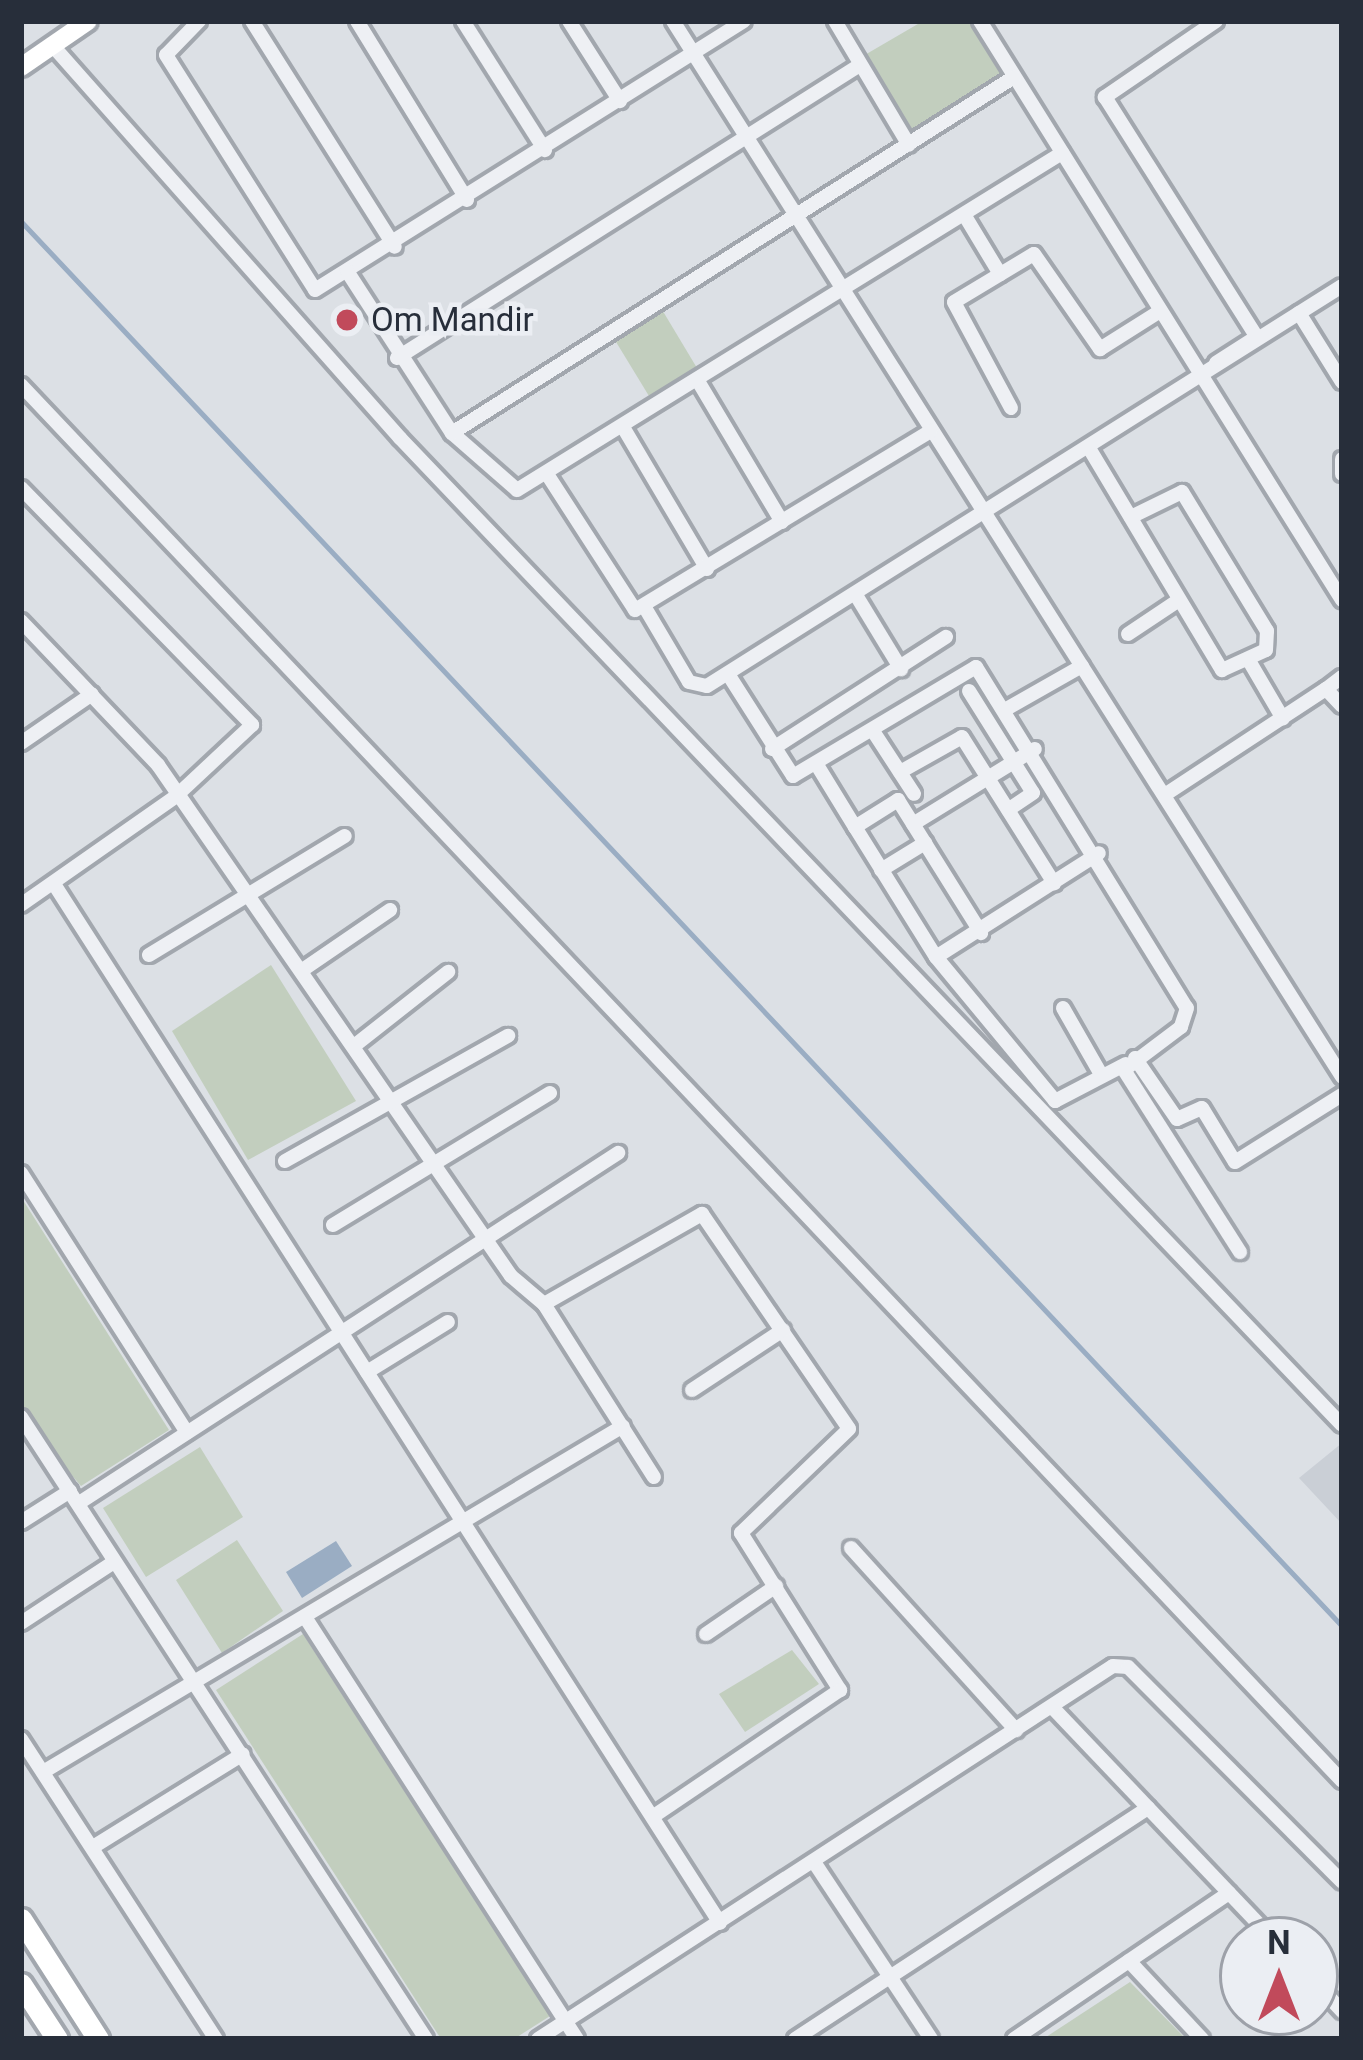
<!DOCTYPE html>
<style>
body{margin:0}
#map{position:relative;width:1363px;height:2060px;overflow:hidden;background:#dce0e5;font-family:Roboto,sans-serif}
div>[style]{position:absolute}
.built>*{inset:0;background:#cacfd6}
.green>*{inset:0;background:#c2cebe}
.water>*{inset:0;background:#9aadc3}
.stream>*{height:4.5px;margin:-2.25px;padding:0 2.25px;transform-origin:2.25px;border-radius:2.25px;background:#9aadc3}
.roads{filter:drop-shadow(3px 0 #a2a7ae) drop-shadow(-3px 0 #a2a7ae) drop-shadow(0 3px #a2a7ae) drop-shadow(0 -3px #a2a7ae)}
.minor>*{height:14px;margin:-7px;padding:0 7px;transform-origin:7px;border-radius:7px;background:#eef0f4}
.secondary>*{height:18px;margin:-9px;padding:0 9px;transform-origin:9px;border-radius:9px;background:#fff}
.trunk>*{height:21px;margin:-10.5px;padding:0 10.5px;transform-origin:10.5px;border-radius:10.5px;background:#fff}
.dots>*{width:33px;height:33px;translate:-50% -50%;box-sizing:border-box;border:6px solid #ebeef3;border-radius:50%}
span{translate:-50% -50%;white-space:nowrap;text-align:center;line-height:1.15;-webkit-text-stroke:9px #ebeef3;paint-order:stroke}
.poi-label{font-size:33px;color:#272e3a}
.left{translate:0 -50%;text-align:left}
.frame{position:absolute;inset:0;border:24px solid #272e3a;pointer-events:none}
.north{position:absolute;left:1219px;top:1916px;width:120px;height:120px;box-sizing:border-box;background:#ebeef3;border:3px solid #9da1a9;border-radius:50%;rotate:0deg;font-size:33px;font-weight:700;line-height:48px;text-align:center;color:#272e3a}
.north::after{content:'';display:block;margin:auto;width:42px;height:54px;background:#c14a5b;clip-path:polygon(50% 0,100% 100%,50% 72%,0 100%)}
</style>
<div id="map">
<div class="built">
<i style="clip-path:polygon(1342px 1443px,1342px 1524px,1299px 1478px)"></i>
</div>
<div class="green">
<i style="clip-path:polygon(923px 21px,979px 21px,1012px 76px,911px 136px,863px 56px)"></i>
<i style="clip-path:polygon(661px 308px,700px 373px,652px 401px,613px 337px)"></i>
<i style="clip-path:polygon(271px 965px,356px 1101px,248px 1160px,172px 1031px)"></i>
<i style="clip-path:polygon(21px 1197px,169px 1430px,81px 1486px,21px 1416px)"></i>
<i style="clip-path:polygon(200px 1447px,243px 1517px,146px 1577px,103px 1508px)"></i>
<i style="clip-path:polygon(237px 1540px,283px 1611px,222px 1653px,176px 1580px)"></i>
<i style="clip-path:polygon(303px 1634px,550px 2016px,514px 2039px,441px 2039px,216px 1690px)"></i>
<i style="clip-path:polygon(792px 1650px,819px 1684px,745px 1732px,719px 1694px)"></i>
<i style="clip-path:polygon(1130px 1982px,1186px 2039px,1043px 2039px)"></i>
</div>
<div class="water">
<i style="clip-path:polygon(336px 1541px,352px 1566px,302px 1598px,286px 1572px)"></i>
</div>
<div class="stream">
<i style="left:21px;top:221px;width:1928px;rotate:46.76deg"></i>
</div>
<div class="roads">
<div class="minor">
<i style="left:199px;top:21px;width:47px;rotate:134.1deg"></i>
<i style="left:166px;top:55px;width:278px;rotate:57.6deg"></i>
<i style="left:315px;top:290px;width:506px;rotate:-32.09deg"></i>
<i style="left:252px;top:21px;width:267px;rotate:57.7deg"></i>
<i style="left:357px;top:21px;width:210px;rotate:58.4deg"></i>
<i style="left:463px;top:21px;width:153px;rotate:57.6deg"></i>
<i style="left:569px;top:21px;width:95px;rotate:57.5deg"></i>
<i style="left:673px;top:21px;width:1250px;rotate:57.64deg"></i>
<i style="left:835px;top:21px;width:144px;rotate:59.2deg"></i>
<i style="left:980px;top:21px;width:683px;rotate:57.99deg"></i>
<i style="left:1216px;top:21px;width:135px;rotate:145.6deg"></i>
<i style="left:1105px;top:97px;width:284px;rotate:57.7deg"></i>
<i style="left:53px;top:46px;width:524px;rotate:48.48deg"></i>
<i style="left:400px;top:438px;width:1364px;rotate:46.34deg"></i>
<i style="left:965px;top:216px;width:68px;rotate:58.9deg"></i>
<i style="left:347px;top:271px;width:193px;rotate:57.1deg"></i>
<i style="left:452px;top:433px;width:86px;rotate:41.2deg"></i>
<i style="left:517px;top:490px;width:641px;rotate:-31.73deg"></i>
<i style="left:1299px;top:313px;width:81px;rotate:58.1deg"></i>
<i style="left:397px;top:358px;width:548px;rotate:-32.33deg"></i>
<i style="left:1216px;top:363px;width:40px;rotate:-32.9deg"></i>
<i style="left:698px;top:381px;width:164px;rotate:59.2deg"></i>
<i style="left:21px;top:385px;width:1922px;rotate:46.58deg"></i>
<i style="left:1011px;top:408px;width:120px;rotate:-118.3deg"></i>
<i style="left:954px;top:302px;width:93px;rotate:-31deg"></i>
<i style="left:1034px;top:254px;width:116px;rotate:55.2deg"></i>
<i style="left:1100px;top:349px;width:71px;rotate:-32.3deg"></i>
<i style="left:623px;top:427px;width:165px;rotate:59.4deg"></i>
<i style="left:452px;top:433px;width:665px;rotate:-32.35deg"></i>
<i style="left:1089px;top:448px;width:259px;rotate:59.1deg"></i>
<i style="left:1222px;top:670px;width:48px;rotate:-24.4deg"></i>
<i style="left:1266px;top:650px;width:19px;rotate:-87deg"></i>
<i style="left:1267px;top:631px;width:163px;rotate:-121.4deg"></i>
<i style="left:1182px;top:492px;width:57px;rotate:153.9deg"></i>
<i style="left:1342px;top:459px;width:15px;rotate:90deg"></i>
<i style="left:547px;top:474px;width:162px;rotate:57.1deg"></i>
<i style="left:635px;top:610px;width:345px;rotate:-31.2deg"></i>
<i style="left:21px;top:488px;width:331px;rotate:45.7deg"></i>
<i style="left:252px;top:725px;width:105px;rotate:136.9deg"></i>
<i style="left:175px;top:797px;width:188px;rotate:145deg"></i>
<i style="left:856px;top:595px;width:87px;rotate:58.7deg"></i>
<i style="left:644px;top:606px;width:88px;rotate:59.4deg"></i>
<i style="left:689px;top:682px;width:18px;rotate:13deg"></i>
<i style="left:707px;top:686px;width:750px;rotate:-32.21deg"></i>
<i style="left:21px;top:621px;width:199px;rotate:46.4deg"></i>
<i style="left:158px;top:765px;width:621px;rotate:55.36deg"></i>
<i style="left:511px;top:1276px;width:43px;rotate:40.3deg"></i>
<i style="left:544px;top:1304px;width:182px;rotate:-29.7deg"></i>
<i style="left:702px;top:1214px;width:260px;rotate:55.6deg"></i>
<i style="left:849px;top:1429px;width:150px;rotate:136.1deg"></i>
<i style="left:741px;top:1533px;width:186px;rotate:57.8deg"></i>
<i style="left:840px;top:1690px;width:225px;rotate:145.9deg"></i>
<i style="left:1128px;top:634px;width:61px;rotate:-33.7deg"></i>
<i style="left:1248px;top:659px;width:69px;rotate:59.7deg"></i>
<i style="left:728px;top:674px;width:121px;rotate:57.5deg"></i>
<i style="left:793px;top:776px;width:213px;rotate:-30.8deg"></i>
<i style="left:976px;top:667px;width:401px;rotate:58.3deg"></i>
<i style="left:1187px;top:1008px;width:20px;rotate:108deg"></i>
<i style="left:1181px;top:1027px;width:71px;rotate:143deg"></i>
<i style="left:1124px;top:1070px;width:216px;rotate:57.5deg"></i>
<i style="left:1326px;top:689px;width:20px;rotate:-37deg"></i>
<i style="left:969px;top:691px;width:120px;rotate:57.9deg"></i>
<i style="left:1033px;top:793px;width:30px;rotate:146deg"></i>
<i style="left:1008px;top:708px;width:85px;rotate:-29.6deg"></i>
<i style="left:873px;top:731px;width:75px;rotate:56.9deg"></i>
<i style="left:21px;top:743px;width:86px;rotate:-34.6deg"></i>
<i style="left:772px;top:749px;width:207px;rotate:-32.8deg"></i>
<i style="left:817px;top:765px;width:73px;rotate:58.5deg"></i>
<i style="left:855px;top:827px;width:51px;rotate:-32.1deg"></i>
<i style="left:898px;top:800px;width:157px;rotate:58deg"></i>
<i style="left:900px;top:772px;width:71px;rotate:-29.4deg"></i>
<i style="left:962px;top:737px;width:173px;rotate:57.8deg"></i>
<i style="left:1166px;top:794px;width:191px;rotate:-33.3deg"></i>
<i style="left:1326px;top:689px;width:23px;rotate:47deg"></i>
<i style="left:913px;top:824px;width:143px;rotate:-31.6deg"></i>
<i style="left:855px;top:827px;width:153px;rotate:58.1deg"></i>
<i style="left:936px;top:957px;width:193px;rotate:-32.5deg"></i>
<i style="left:881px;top:870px;width:52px;rotate:-31.5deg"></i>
<i style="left:54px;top:884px;width:1234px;rotate:57.34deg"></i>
<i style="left:149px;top:955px;width:229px;rotate:-31.3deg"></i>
<i style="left:936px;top:957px;width:187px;rotate:50.4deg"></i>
<i style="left:1055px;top:1101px;width:80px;rotate:-27.5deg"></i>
<i style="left:301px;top:971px;width:108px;rotate:-34.4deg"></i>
<i style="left:1063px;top:1008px;width:78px;rotate:60.2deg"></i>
<i style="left:354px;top:1046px;width:120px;rotate:-38.2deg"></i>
<i style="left:1135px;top:1058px;width:74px;rotate:55.5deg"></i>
<i style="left:1177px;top:1119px;width:27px;rotate:-24deg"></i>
<i style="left:1202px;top:1108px;width:63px;rotate:58.6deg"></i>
<i style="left:1235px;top:1162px;width:126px;rotate:-32.1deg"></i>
<i style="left:285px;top:1161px;width:256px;rotate:-29.3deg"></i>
<i style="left:21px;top:1173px;width:308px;rotate:57.4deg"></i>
<i style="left:333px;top:1225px;width:254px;rotate:-31.3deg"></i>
<i style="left:544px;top:1304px;width:205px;rotate:57.6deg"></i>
<i style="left:367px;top:1372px;width:95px;rotate:-31.7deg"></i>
<i style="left:692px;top:1390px;width:109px;rotate:-33.4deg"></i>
<i style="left:21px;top:1417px;width:742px;rotate:56.93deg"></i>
<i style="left:79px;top:1503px;width:643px;rotate:-33deg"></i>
<i style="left:21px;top:1522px;width:58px;rotate:-32.3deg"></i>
<i style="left:851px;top:1548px;width:246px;rotate:47.8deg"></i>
<i style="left:305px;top:1617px;width:502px;rotate:57.2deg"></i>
<i style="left:21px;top:1623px;width:111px;rotate:-33.3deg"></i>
<i style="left:706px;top:1634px;width:85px;rotate:-34.4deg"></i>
<i style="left:1052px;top:1707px;width:322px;rotate:46.4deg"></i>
<i style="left:21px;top:1739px;width:358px;rotate:57deg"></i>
<i style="left:43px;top:1772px;width:675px;rotate:-30.82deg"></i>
<i style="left:93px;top:1847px;width:176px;rotate:-31.8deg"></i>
<i style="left:814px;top:1862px;width:212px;rotate:56.5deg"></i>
<i style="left:1129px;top:1961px;width:107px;rotate:46.9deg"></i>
<i style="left:1315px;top:1982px;width:40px;rotate:47deg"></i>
<i style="left:538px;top:2039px;width:685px;rotate:-32.97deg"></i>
<i style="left:1113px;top:1666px;width:15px;rotate:4deg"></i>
<i style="left:1128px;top:1667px;width:303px;rotate:45.1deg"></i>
<i style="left:795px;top:2039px;width:422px;rotate:-33.2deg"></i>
<i style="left:1014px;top:2039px;width:260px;rotate:-34.2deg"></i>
</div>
<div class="secondary">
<i style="left:21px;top:67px;width:81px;rotate:-34.5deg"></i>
</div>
<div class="trunk">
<i style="left:21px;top:1919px;width:143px;rotate:57.3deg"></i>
<i style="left:21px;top:1984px;width:66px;rotate:56.8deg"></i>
</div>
</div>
<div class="dots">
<i style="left:347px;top:320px;background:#c14a5b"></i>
</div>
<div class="poi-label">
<span class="left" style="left:371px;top:320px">Om Mandir</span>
</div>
<div class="frame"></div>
<div class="north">N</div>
</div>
